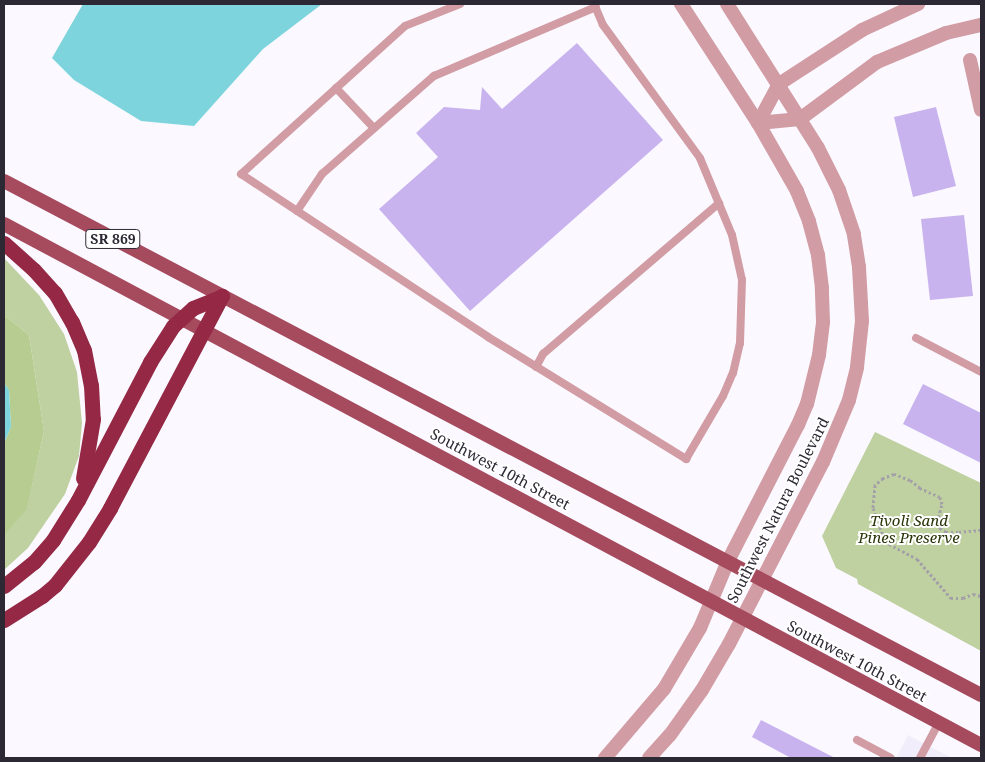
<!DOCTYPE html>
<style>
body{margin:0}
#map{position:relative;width:985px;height:762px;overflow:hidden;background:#fbf9ff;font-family:"Noto Serif",serif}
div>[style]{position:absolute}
.built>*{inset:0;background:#f1edfb}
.green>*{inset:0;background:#bfd0a1}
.forest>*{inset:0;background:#b6cc90}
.water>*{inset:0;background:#7ed4dc}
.building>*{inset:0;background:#c8b3ee}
.path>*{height:3px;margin-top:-1.5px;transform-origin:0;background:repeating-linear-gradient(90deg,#a3a0a8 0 2.5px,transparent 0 5px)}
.service>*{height:8px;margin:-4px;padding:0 4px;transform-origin:4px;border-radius:4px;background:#d29ca4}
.minor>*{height:14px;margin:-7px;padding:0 7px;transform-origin:7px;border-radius:7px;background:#d29ca4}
.tertiary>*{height:14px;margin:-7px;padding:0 7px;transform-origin:7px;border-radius:7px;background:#d29ca4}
.primary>*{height:14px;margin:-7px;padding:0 7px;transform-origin:7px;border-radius:7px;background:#a64a5e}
.motorway>*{height:15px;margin:-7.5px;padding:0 7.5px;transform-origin:7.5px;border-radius:7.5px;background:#942845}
span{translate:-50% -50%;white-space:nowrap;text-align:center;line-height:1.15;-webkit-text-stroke:4px #fff;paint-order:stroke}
.shield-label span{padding:1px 4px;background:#fff;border:1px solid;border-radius:4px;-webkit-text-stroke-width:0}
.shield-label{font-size:14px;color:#2d2934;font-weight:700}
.street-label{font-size:15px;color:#2d2934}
.park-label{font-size:15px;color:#273407;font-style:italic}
.frame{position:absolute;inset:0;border:5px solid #2d2934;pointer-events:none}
</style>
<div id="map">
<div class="built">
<i style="clip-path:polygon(908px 735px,952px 758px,896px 758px)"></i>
</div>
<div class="green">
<i style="clip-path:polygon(4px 258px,39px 295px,64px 334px,77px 372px,82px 423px,79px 456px,65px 494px,28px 548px,4px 570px,4px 536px,27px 508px,44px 431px,29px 335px,4px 315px)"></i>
<i style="clip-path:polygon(875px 432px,981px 483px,981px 651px,858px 584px,857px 579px,836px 568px,822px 536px)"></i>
</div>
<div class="forest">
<i style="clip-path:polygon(4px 315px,29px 335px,44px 431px,27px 509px,4px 536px,4px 443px,11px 427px,9px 390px,4px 383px)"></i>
</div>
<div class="water">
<i style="clip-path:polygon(83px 4px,322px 4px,263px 49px,194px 126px,141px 121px,74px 80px,52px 58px)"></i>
<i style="clip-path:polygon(4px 383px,9px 390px,11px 427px,4px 443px)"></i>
</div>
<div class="building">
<i style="clip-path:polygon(577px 43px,663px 140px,470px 311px,379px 209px,438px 157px,416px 133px,444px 107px,480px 110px,482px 87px,502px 109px)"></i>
<i style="clip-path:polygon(936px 107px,956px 186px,913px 197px,894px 117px)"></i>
<i style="clip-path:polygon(964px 215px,973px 296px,930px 300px,921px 219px)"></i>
<i style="clip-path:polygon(923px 384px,981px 413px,981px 463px,903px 424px)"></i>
<i style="clip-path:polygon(761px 720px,835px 758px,791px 758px,752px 737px)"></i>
</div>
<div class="path">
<i style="left:981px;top:530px;width:23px;rotate:175deg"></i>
<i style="left:958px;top:532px;width:12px;rotate:180deg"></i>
<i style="left:946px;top:532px;width:6px;rotate:-149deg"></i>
<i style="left:941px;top:529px;width:8px;rotate:-120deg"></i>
<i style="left:937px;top:522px;width:19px;rotate:-74deg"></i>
<i style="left:942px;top:504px;width:7px;rotate:-106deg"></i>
<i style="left:940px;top:497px;width:22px;rotate:-156deg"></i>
<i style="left:920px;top:488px;width:13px;rotate:-141deg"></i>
<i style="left:910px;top:480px;width:17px;rotate:-159deg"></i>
<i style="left:894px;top:474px;width:12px;rotate:160deg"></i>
<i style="left:883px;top:478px;width:11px;rotate:139deg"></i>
<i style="left:875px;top:485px;width:23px;rotate:95deg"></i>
<i style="left:873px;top:508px;width:29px;rotate:70deg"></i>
<i style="left:883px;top:535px;width:11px;rotate:56deg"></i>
<i style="left:889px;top:544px;width:32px;rotate:28deg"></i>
<i style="left:917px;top:559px;width:52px;rotate:48.9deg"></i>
<i style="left:951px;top:598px;width:12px"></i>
<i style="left:963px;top:598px;width:11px;rotate:-22deg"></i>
<i style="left:973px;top:594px;width:8px;rotate:14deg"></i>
</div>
<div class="service">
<i style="left:460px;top:4px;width:59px;rotate:158.2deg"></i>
<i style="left:405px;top:26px;width:221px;rotate:137.9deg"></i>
<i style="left:241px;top:174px;width:296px;rotate:33.4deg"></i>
<i style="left:488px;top:337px;width:233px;rotate:31.6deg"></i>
<i style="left:686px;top:459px;width:73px;rotate:-59.6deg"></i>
<i style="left:723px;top:396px;width:25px;rotate:-67deg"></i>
<i style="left:733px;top:373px;width:31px;rotate:-77deg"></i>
<i style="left:740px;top:343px;width:63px;rotate:-88.2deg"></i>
<i style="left:742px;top:280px;width:46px;rotate:-102.5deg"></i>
<i style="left:732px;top:235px;width:83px;rotate:-112.6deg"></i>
<i style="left:700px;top:158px;width:165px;rotate:-126.1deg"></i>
<i style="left:603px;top:25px;width:23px;rotate:-113deg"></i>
<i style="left:336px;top:88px;width:55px;rotate:46.5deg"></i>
<i style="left:297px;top:211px;width:45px;rotate:-56deg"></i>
<i style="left:322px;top:174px;width:149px;rotate:-41.2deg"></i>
<i style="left:434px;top:76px;width:176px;rotate:-23.1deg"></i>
<i style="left:916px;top:338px;width:73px;rotate:27.6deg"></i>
<i style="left:536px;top:367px;width:15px;rotate:-62deg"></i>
<i style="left:543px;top:354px;width:232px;rotate:-40.6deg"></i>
<i style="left:857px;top:740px;width:38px;rotate:28deg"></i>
<i style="left:920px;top:758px;width:40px;rotate:-62deg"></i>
</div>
<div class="minor">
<i style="left:970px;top:60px;width:51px;rotate:77.6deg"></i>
<i style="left:758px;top:123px;width:42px;rotate:-5.4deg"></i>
<i style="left:800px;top:119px;width:96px;rotate:-36.5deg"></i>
<i style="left:877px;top:62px;width:75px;rotate:-22.8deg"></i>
<i style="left:946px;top:33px;width:36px;rotate:-13deg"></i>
<i style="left:758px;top:123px;width:44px;rotate:-61.7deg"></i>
<i style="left:779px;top:84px;width:99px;rotate:-33deg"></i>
<i style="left:862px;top:30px;width:62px;rotate:-24.9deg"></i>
</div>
<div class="tertiary">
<i style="left:605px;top:758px;width:91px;rotate:-49.5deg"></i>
<i style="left:664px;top:689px;width:71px;rotate:-59.5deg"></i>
<i style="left:700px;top:628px;width:73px;rotate:-67.3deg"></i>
<i style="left:728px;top:561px;width:153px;rotate:-62.8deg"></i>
<i style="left:798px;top:425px;width:23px;rotate:-67deg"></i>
<i style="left:807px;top:404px;width:50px;rotate:-76.2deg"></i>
<i style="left:819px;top:355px;width:33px;rotate:-83deg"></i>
<i style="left:823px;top:322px;width:34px;rotate:-92deg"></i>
<i style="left:822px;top:288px;width:33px;rotate:-97deg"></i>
<i style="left:818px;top:255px;width:35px;rotate:-105deg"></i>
<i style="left:809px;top:221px;width:32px;rotate:-112deg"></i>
<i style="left:797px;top:191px;width:78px;rotate:-119.8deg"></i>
<i style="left:758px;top:123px;width:142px;rotate:-122.9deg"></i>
<i style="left:649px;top:758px;width:31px;rotate:-48deg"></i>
<i style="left:670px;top:735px;width:55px;rotate:-54.6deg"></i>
<i style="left:702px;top:690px;width:53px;rotate:-59.6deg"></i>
<i style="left:729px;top:644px;width:205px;rotate:-62.7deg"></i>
<i style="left:823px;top:462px;width:67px;rotate:-67.2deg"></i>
<i style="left:849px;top:400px;width:34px;rotate:-76deg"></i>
<i style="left:857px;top:367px;width:46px;rotate:-83.8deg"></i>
<i style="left:862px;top:321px;width:54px;rotate:-93.2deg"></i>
<i style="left:859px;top:267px;width:33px;rotate:-99deg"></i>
<i style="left:854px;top:234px;width:46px;rotate:-108.8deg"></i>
<i style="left:839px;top:190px;width:47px;rotate:-116.6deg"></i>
<i style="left:818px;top:148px;width:170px;rotate:-122.3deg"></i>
</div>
<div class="primary">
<i style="left:4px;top:181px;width:1104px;rotate:27.75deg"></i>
<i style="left:4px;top:224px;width:1107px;rotate:28.07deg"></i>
</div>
<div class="motorway">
<i style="left:4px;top:243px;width:40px;rotate:42deg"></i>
<i style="left:34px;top:270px;width:31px;rotate:48deg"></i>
<i style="left:55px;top:293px;width:34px;rotate:60deg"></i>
<i style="left:72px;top:322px;width:30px;rotate:67deg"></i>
<i style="left:84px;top:350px;width:36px;rotate:79deg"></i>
<i style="left:91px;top:385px;width:34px;rotate:87deg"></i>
<i style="left:93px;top:419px;width:60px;rotate:99.6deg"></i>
<i style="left:4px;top:586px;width:38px;rotate:-39deg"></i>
<i style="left:34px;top:562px;width:29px;rotate:-49deg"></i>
<i style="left:53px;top:540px;width:47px;rotate:-58deg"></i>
<i style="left:78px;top:500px;width:156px;rotate:-62.4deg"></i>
<i style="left:150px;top:362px;width:43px;rotate:-57.4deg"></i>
<i style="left:173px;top:326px;width:27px;rotate:-42deg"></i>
<i style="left:193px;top:308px;width:31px;rotate:-22deg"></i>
<i style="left:4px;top:620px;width:45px;rotate:-32.3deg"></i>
<i style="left:42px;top:596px;width:17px;rotate:-40deg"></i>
<i style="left:55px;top:585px;width:55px;rotate:-51.7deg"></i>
<i style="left:89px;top:542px;width:40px;rotate:-58deg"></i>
<i style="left:110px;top:508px;width:240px;rotate:-62.2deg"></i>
</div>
<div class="shield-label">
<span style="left:113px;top:239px">SR 869</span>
</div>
<div class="street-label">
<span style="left:500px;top:469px;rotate:28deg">Southwest 10th Street</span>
<span style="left:778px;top:510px;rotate:-63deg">Southwest Natura Boulevard</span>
<span style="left:857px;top:661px;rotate:28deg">Southwest 10th Street</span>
</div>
<div class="park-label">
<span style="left:909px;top:529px">Tivoli Sand<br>Pines Preserve</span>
</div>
<div class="frame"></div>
</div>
